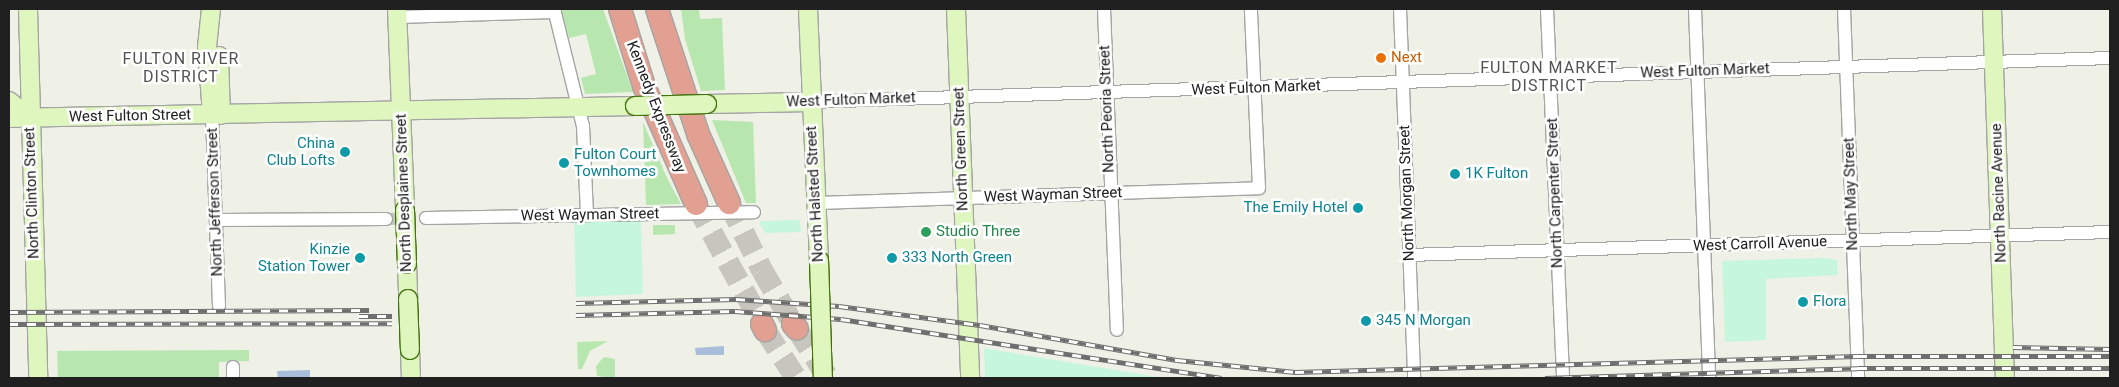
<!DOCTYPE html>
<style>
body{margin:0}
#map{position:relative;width:2119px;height:387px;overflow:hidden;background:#eff0e6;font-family:Roboto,sans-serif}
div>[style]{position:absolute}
.grass>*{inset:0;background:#b7e7af}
.park>*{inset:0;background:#c6f7dc}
.water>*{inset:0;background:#a9bedb}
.street-tunnel>*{height:12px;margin-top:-6px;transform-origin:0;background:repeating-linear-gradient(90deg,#c6c6be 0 12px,transparent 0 18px)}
.highway-tunnel>*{height:22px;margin-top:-11px;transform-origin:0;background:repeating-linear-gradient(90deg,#c6c6be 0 22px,transparent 0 33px)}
.roads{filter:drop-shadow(1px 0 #a4a4a4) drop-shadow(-1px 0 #a4a4a4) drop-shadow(0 1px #a4a4a4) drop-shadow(0 -1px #a4a4a4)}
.street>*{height:12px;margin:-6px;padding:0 6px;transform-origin:6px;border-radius:6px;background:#fff}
.secondary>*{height:18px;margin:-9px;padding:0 9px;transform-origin:9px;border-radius:9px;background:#dff6be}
.highway>*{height:22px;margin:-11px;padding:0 11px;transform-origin:11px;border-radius:11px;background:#e2a093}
.rail>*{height:5px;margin-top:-2.5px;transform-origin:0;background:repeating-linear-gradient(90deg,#fff 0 9px,#6e6e6e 0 18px);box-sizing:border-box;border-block:1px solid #6e6e6e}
.bridges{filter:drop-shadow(1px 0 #42720b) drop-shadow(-1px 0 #42720b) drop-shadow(0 1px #42720b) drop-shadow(0 -1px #42720b)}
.secondary-bridge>*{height:18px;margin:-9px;padding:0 9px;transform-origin:9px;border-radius:9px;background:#dff6be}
.dots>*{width:14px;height:14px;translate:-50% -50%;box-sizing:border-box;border:2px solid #fff;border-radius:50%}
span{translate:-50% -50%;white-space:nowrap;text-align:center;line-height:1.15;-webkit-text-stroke:5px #fff;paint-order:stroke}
.food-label{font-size:15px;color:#c56008}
.left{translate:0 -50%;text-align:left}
.street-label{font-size:15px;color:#202020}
.culture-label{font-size:15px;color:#0d838f}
.right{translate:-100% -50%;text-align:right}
.leisure-label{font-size:15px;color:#27864d}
.neighbourhood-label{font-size:16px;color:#535353;letter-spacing:1px}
.frame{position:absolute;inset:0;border:10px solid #202020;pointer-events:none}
</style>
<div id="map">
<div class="grass">
<i style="clip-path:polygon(561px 9px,603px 9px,633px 92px,585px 94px,581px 78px,596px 74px,586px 34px,569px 38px)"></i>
<i style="clip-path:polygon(681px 9px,699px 9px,700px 19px,722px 18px,725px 90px,701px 91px,685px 39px)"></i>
<i style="clip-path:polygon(712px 120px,753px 122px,756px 203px,746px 203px)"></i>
<i style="clip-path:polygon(643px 122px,667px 178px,681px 204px,646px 205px)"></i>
<i style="clip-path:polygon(675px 225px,675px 234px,653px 235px,653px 225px)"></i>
<i style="clip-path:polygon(608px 341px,590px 351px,582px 369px,578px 369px,577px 342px)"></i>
<i style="clip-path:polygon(249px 350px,249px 361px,219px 362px,219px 378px,58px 378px,57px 351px)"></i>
<i style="clip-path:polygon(604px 357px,615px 359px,615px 378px,597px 376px,596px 366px)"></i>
</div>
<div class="park">
<i style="clip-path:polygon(574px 219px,641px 221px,643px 294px,576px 297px)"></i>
<i style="clip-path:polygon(800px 220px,801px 232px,765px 233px,760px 224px,760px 221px)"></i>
<i style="clip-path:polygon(1823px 258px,1837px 260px,1838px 275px,1766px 279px,1766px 340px,1725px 342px,1722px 261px)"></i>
<i style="clip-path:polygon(984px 348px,1103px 368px,1164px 378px,985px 378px)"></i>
</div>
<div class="water">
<i style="clip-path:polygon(724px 346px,724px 355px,696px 355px,695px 348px)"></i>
<i style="clip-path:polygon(310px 370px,310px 377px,278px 378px,277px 371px)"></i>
</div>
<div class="street-tunnel">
<i style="left:386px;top:219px;width:40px;rotate:-1.4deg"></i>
</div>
<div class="highway-tunnel">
<i style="left:729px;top:203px;width:75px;rotate:63.8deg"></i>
<i style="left:762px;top:270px;width:62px;rotate:60.1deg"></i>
<i style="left:696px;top:204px;width:137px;rotate:61.2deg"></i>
<i style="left:797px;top:329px;width:58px;rotate:57.7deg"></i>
<i style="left:765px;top:330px;width:57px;rotate:57.1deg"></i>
</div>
<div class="roads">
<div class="street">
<i style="left:554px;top:9px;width:121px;rotate:76.1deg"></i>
<i style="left:583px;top:126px;width:89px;rotate:87.4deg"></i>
<i style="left:1104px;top:9px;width:321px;rotate:87.7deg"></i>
<i style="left:1400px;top:9px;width:369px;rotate:87.8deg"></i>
<i style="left:1547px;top:9px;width:369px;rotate:87.5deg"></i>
<i style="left:1695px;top:9px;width:369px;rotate:87.8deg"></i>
<i style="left:1844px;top:9px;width:369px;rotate:87.8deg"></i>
<i style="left:397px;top:17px;width:158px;rotate:-1.8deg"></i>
<i style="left:811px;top:102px;width:1300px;rotate:-1.94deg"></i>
<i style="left:212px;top:115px;width:191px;rotate:87.9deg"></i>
<i style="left:816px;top:203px;width:443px;rotate:-1.9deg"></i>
<i style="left:1259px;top:188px;width:179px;rotate:-92.6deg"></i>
<i style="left:426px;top:218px;width:328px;rotate:-1deg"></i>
<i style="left:218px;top:220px;width:168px;rotate:-0.3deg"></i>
<i style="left:1409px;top:255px;width:701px;rotate:-1.88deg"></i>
<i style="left:233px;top:367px;width:11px;rotate:90deg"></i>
</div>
<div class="secondary">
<i style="left:28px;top:9px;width:369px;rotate:88.4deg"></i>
<i style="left:211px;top:9px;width:39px;rotate:96deg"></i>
<i style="left:207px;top:48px;width:67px;rotate:85.7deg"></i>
<i style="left:397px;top:9px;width:201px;rotate:87.7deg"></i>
<i style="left:808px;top:9px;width:251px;rotate:87.5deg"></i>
<i style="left:956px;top:9px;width:369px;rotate:87.8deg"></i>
<i style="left:1992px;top:9px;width:369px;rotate:88deg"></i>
<i style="left:219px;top:56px;width:59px;rotate:88.1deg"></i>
<i style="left:9px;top:101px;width:27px;rotate:39deg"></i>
<i style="left:707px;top:104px;width:104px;rotate:-1.1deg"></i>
<i style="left:9px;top:118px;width:626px;rotate:-1.1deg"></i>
<i style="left:407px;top:264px;width:35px;rotate:88deg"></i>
<i style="left:410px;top:350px;width:28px;rotate:88deg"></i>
</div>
<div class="highway">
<i style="left:620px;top:9px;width:81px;rotate:72.7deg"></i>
<i style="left:644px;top:86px;width:129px;rotate:66.2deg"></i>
<i style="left:657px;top:9px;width:132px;rotate:71.8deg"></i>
<i style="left:698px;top:134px;width:76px;rotate:65.8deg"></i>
<i style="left:762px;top:324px;width:7px;rotate:63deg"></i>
<i style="left:793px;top:324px;width:6px;rotate:51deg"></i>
</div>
</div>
<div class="rail">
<i style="left:576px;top:303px;width:160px;rotate:-1.4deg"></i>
<i style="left:736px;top:299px;width:103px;rotate:3.9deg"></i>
<i style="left:839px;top:306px;width:142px;rotate:7.7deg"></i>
<i style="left:980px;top:325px;width:200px;rotate:10.1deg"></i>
<i style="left:1177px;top:360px;width:119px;rotate:5.8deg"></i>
<i style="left:1295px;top:372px;width:563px;rotate:-1.63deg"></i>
<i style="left:1858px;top:356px;width:252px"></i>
<i style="left:9px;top:312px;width:360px;rotate:-0.3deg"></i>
<i style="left:576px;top:315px;width:159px;rotate:-1.4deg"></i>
<i style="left:735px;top:311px;width:106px;rotate:4.3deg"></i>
<i style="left:841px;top:319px;width:385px;rotate:8.8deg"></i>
<i style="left:359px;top:316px;width:33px"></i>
<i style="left:9px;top:324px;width:383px;rotate:-0.1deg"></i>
<i style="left:2013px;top:347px;width:97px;rotate:1.2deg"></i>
<i style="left:1545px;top:378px;width:313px;rotate:-1.8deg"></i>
<i style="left:1858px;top:368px;width:252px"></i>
</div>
<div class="bridges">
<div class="secondary-bridge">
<i style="left:635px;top:106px;width:72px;rotate:-1.6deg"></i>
<i style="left:405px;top:210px;width:54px;rotate:87.9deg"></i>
<i style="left:819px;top:260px;width:118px;rotate:88.1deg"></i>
<i style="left:408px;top:299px;width:51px;rotate:87.8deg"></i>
</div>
</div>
<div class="dots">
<i style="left:1381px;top:58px;background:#e8710a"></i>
<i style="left:345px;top:152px;background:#0f9aa8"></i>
<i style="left:564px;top:163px;background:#0f9aa8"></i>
<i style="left:1455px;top:174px;background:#0f9aa8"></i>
<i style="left:1358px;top:208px;background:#0f9aa8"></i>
<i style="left:926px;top:232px;background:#2e9e5b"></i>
<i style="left:360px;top:258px;background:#0f9aa8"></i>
<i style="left:892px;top:258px;background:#0f9aa8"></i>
<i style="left:1803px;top:302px;background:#0f9aa8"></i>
<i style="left:1366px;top:321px;background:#0f9aa8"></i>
</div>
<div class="food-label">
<span class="left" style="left:1391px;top:58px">Next</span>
</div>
<div class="street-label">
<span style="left:1705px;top:71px;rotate:-2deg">West Fulton Market</span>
<span style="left:1256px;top:88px;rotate:-2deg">West Fulton Market</span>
<span style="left:851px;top:100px;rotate:-2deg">West Fulton Market</span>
<span style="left:656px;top:107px;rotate:69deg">Kennedy Expressway</span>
<span style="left:1107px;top:109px;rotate:-92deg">North Peoria Street</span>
<span style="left:130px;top:116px;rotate:-1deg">West Fulton Street</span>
<span style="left:961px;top:149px;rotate:-92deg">North Green Street</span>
<span style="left:32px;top:193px;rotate:-92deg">North Clinton Street</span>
<span style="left:404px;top:193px;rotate:-92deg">North Desplaines Street</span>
<span style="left:1407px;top:193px;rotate:-92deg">North Morgan Street</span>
<span style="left:1555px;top:193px;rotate:-92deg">North Carpenter Street</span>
<span style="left:1999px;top:193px;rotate:-92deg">North Racine Avenue</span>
<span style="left:815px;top:194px;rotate:-93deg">North Halsted Street</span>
<span style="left:1851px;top:194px;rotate:-92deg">North May Street</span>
<span style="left:1053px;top:195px;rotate:-2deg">West Wayman Street</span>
<span style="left:215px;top:202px;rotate:-92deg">North Jefferson Street</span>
<span style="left:590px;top:215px;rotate:-1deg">West Wayman Street</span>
<span style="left:1760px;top:244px;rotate:-2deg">West Carroll Avenue</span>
</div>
<div class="culture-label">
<span class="right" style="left:335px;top:152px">China<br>Club Lofts</span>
<span class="left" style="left:574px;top:163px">Fulton Court<br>Townhomes</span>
<span class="left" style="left:1465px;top:174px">1K Fulton</span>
<span class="right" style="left:1348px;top:208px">The Emily Hotel</span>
<span class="right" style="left:350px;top:258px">Kinzie<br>Station Tower</span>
<span class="left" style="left:902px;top:258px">333 North Green</span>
<span class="left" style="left:1813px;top:302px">Flora</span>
<span class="left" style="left:1376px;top:321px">345 N Morgan</span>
</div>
<div class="leisure-label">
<span class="left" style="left:936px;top:232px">Studio Three</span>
</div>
<div class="neighbourhood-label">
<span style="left:181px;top:68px">FULTON RIVER<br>DISTRICT</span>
<span style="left:1549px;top:77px">FULTON MARKET<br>DISTRICT</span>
</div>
<div class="frame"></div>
</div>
